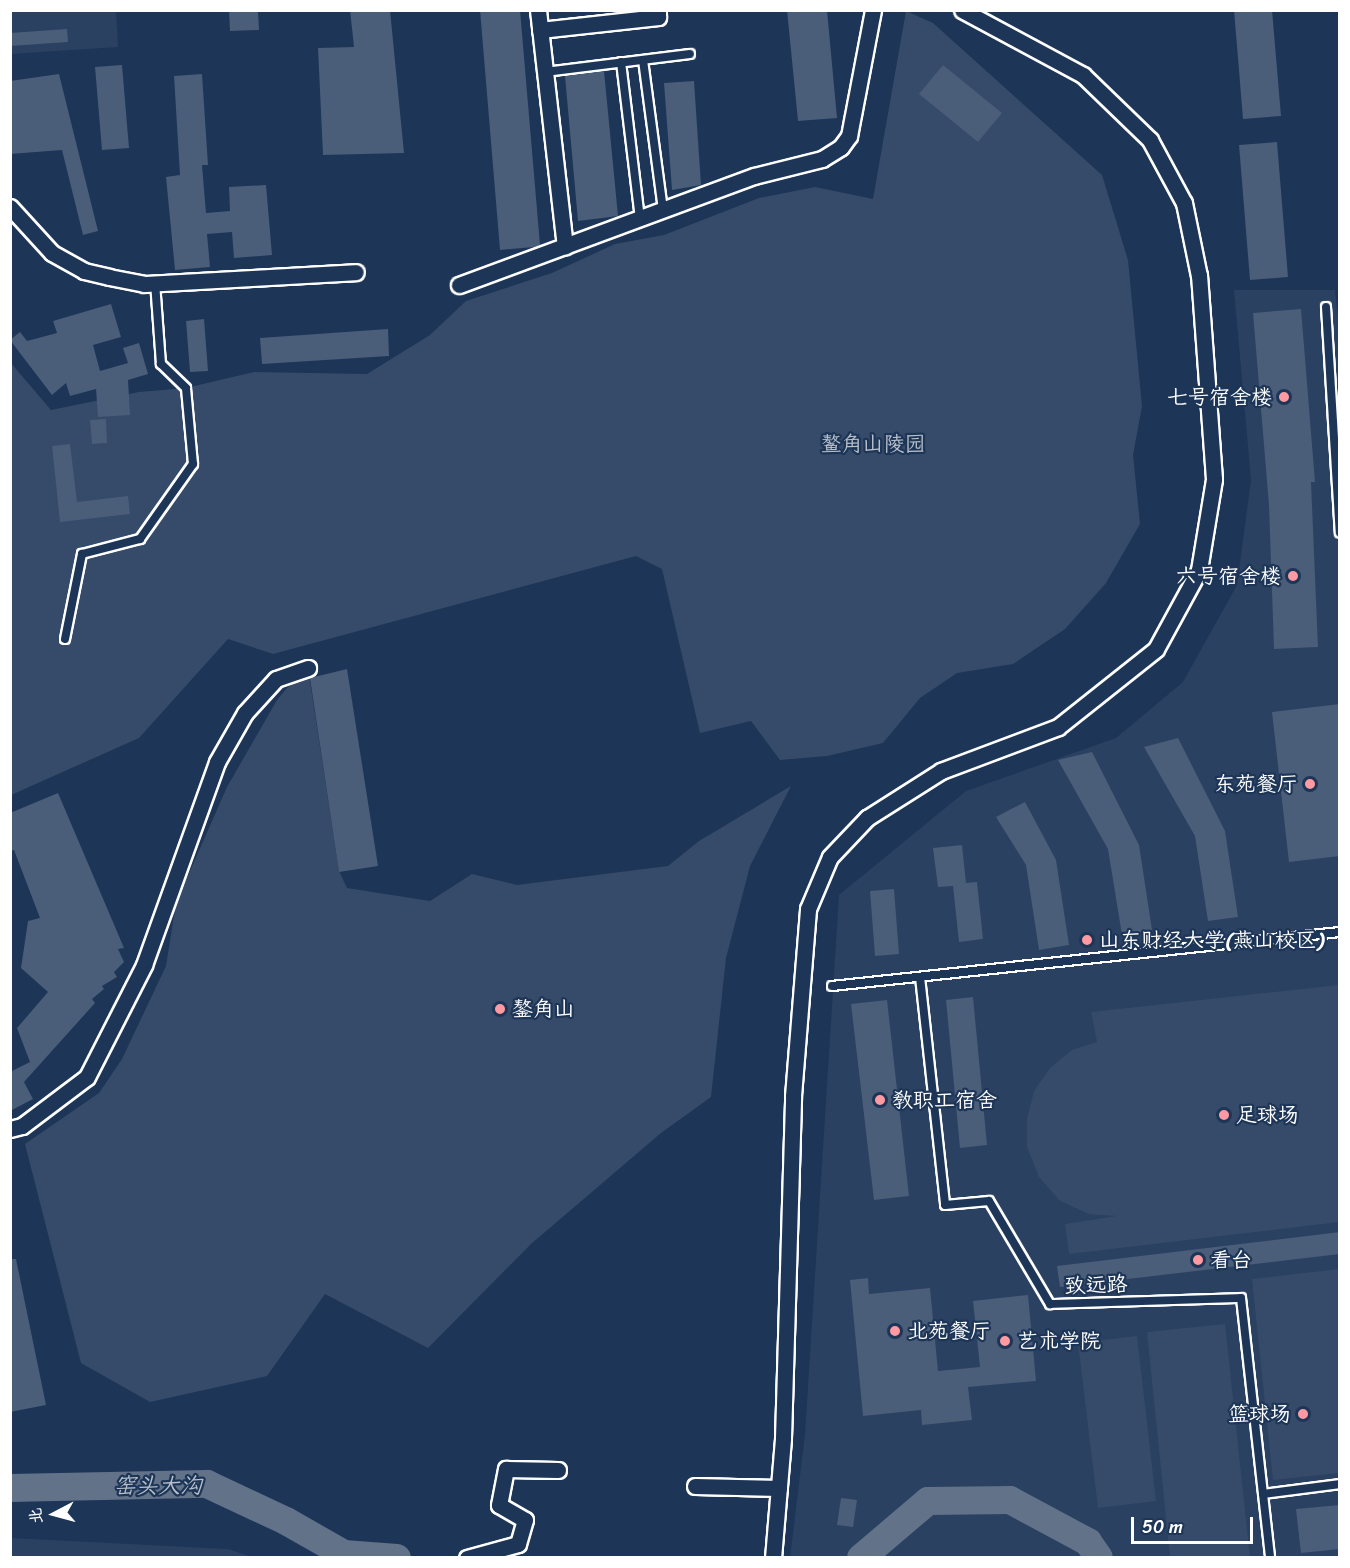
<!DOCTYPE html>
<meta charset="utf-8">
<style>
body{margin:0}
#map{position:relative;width:1350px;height:1568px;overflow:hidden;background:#1d3557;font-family:Sriracha,"LXGW WenKai TC",sans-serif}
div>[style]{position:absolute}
.built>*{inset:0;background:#2a4161}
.green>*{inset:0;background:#364b69}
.river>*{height:28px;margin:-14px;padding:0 14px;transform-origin:14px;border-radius:14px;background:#617289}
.building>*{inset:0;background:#4a5d79}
.roads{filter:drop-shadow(2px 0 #fff) drop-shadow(-2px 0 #fff) drop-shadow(0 2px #fff) drop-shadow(0 -2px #fff)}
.service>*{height:8px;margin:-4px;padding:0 4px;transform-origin:4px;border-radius:4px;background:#1d3557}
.minor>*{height:15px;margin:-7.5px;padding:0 7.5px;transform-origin:7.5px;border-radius:7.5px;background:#1d3557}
.dots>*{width:16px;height:16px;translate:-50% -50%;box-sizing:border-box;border:3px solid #1d3557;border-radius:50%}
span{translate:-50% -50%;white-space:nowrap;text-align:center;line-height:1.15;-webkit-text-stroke:4.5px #1d3557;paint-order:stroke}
.poi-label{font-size:21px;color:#fff}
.right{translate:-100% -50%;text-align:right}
.left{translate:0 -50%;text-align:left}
.park-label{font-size:21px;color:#b9c0ca}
.street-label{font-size:21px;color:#fff}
.water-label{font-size:22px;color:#b8c0ca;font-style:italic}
.frame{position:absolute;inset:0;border:12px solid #fff;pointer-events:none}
.north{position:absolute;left:24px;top:1484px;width:60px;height:60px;-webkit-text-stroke:4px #1d3557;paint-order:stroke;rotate:264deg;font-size:16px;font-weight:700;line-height:24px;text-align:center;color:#fff}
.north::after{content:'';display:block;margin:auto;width:21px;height:27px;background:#fff;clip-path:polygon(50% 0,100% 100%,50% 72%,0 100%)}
.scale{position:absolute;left:1131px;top:1517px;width:122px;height:27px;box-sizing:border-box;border:3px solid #fff;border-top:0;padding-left:8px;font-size:18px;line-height:21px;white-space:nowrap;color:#fff;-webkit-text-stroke:4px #1d3557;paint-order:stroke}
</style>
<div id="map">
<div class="built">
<i style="clip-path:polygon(11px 11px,116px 11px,118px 47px,11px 54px)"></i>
<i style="clip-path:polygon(1234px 290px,1335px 290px,1340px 335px,1339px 1557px,790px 1558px,805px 1434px,839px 895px,966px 791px,1116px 738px,1183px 682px,1237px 585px,1251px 480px)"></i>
<i style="clip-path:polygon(11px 1538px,228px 1549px,252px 1557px,11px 1557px)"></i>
</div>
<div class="green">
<i style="clip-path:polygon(906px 11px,933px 23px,1102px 175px,1128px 260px,1142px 406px,1133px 455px,1140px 524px,1106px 583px,1065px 629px,1013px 664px,957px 673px,920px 698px,883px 743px,827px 756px,780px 760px,751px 721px,700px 733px,662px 569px,636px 556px,273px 654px,228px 639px,139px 738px,11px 795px,10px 362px,51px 410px,139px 392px,186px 388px,254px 372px,367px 374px,430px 335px,466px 301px,552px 273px,615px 244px,664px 235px,759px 198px,815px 187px,873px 199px)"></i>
<i style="clip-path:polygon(309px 675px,339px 871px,347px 888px,430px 901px,472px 874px,517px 885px,668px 866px,699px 841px,791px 786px,750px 866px,726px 958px,711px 1097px,661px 1133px,531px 1244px,428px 1348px,325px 1294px,267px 1376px,150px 1402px,81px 1363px,25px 1144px,99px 1093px,122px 1059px,166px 966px,176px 903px,227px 787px,277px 700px,288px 687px)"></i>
<i style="clip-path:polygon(1339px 985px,1339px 1222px,1069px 1254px,1065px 1224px,1117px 1216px,1089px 1214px,1060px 1201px,1039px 1177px,1027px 1147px,1027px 1119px,1034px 1091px,1050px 1068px,1072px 1050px,1097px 1042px,1091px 1012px)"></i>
<i style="clip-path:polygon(1339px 1269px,1339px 1473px,1273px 1480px,1252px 1279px)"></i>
<i style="clip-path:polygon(1225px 1324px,1250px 1557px,1170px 1557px,1147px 1332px)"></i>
<i style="clip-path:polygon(1137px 1336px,1156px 1501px,1098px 1508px,1078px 1343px)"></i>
</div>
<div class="river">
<i style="left:10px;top:1488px;width:197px;rotate:-1.2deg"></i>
<i style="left:207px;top:1484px;width:87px;rotate:25.1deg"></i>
<i style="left:286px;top:1521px;width:67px;rotate:29.6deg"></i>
<i style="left:344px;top:1554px;width:53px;rotate:4.3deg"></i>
<i style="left:861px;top:1558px;width:88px;rotate:-40.4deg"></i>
<i style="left:928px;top:1501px;width:82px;rotate:-0.7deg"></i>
<i style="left:1010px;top:1500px;width:89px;rotate:28.3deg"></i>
<i style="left:1088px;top:1542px;width:19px;rotate:55deg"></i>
</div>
<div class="building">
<i style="clip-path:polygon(229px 10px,258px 10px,259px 30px,230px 31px)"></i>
<i style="clip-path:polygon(350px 10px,390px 10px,404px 153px,323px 155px,318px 48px,354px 47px)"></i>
<i style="clip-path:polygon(480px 10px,520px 10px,540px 245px,534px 247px,500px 250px)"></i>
<i style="clip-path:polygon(787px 10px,827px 10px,837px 118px,798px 121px)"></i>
<i style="clip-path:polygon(1234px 10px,1272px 10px,1281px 116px,1243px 119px)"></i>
<i style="clip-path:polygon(67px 29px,68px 42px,10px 46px,10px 33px)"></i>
<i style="clip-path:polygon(122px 65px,129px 148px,102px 150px,95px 67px)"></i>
<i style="clip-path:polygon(943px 65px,1002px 113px,978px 142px,919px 94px)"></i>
<i style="clip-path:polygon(604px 71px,618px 216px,578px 221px,565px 76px)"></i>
<i style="clip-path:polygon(59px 74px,98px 231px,83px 235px,62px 150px,10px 154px,10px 81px)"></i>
<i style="clip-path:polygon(202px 74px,208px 165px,202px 165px,206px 213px,230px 211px,229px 187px,266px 185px,272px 255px,234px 258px,232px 232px,207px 234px,210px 267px,175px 270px,166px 177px,180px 175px,174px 76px)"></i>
<i style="clip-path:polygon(694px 81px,701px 185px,672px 190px,664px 83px)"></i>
<i style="clip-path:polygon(1277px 142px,1288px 277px,1250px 280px,1239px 145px)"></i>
<i style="clip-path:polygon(111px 304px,121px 337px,93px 345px,100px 371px,128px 363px,123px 348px,139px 343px,148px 374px,128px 380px,130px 415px,98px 417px,96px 389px,70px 396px,66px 383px,52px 395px,10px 340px,20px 332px,27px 341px,57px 333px,53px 321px)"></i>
<i style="clip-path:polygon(1301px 309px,1315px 482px,1311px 482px,1318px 647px,1274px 649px,1269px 505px,1253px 313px)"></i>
<i style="clip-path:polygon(204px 319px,208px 371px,190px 372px,186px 321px)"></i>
<i style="clip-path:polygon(388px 329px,389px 356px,262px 364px,260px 338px)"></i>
<i style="clip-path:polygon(106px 419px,107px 443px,92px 444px,90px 420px)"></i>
<i style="clip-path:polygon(70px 444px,77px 502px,128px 496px,130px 514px,60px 522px,52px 446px)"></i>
<i style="clip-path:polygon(347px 669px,378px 866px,339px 872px,310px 678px)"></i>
<i style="clip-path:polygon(1340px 704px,1340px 856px,1289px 862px,1272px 712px)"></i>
<i style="clip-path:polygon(1178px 738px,1225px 831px,1238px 917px,1208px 921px,1195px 836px,1144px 747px)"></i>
<i style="clip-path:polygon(1092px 752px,1139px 845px,1152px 930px,1122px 935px,1108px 849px,1058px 760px)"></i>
<i style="clip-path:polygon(58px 793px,124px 948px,118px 949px,124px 962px,114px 972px,117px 977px,102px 986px,104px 989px,92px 999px,95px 1003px,24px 1082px,33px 1099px,10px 1111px,10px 1072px,30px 1062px,17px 1028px,48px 992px,21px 968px,28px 921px,40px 918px,14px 850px,10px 851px,10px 813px)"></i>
<i style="clip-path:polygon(1025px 802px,1056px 860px,1069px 945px,1039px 950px,1026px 865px,996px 817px)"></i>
<i style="clip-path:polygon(962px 845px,966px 883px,977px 882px,983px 939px,959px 942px,953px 886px,938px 887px,933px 848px)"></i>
<i style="clip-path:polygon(894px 889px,899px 954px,875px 956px,870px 891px)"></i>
<i style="clip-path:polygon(973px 997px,987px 1145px,960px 1148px,946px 1000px)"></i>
<i style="clip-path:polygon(887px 1000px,909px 1196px,874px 1200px,851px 1004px)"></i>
<i style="clip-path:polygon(1340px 1232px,1340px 1254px,1060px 1287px,1057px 1266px)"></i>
<i style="clip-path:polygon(10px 1259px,16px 1259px,46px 1405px,10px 1412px)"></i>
<i style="clip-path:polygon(868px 1278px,869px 1294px,930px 1288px,938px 1371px,980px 1367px,973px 1301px,1028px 1295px,1036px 1381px,968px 1387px,972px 1420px,922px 1425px,921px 1410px,863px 1416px,850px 1280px)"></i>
<i style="clip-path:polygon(841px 1498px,857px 1500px,853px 1527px,837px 1525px)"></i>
<i style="clip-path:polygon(1340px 1505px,1340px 1549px,1301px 1553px,1296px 1509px)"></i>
</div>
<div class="roads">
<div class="service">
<i style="left:643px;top:60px;width:151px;rotate:82.4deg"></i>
<i style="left:621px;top:62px;width:158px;rotate:83.1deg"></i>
<i style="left:545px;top:72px;width:146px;rotate:-7.1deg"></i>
<i style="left:1326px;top:307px;width:226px;rotate:86.5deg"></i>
<i style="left:65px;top:639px;width:87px;rotate:-78.7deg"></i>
<i style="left:82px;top:554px;width:60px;rotate:-14.5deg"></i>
<i style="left:140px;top:539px;width:92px;rotate:-54.8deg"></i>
<i style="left:193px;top:464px;width:76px;rotate:-95.3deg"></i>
<i style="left:186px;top:388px;width:35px;rotate:-136deg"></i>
<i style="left:161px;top:364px;width:81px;rotate:-94.2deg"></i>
<i style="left:920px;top:977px;width:229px;rotate:83.7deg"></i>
<i style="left:945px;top:1205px;width:44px;rotate:-5.2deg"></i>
<i style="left:989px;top:1201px;width:120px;rotate:59.4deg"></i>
<i style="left:1050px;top:1304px;width:191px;rotate:-1.8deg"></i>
<i style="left:1241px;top:1298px;width:262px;rotate:83.6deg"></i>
<i style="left:832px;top:986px;width:511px;rotate:-6.07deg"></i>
<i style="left:1263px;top:1494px;width:78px;rotate:-7.4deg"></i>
</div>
<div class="minor">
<i style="left:538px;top:10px;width:238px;rotate:83.5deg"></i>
<i style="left:540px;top:30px;width:119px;rotate:-6.3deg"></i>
<i style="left:658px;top:17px;width:7px;rotate:-90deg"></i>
<i style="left:10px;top:207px;width:62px;rotate:47.6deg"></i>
<i style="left:52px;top:253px;width:37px;rotate:29deg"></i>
<i style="left:84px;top:271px;width:26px;rotate:13deg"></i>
<i style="left:109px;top:277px;width:36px;rotate:11deg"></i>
<i style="left:144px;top:284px;width:212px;rotate:-3.2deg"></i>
<i style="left:459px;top:285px;width:314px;rotate:-20.3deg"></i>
<i style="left:754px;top:176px;width:70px;rotate:-14deg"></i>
<i style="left:822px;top:159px;width:22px;rotate:-32deg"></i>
<i style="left:841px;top:147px;width:14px;rotate:-54deg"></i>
<i style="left:849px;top:136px;width:128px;rotate:-79.2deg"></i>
<i style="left:10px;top:1129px;width:12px;rotate:-14deg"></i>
<i style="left:22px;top:1126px;width:81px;rotate:-37deg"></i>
<i style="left:87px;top:1077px;width:126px;rotate:-63deg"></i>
<i style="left:144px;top:965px;width:216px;rotate:-70.2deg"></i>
<i style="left:217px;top:762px;width:56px;rotate:-60.3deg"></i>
<i style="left:245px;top:713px;width:46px;rotate:-47.6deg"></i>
<i style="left:276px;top:679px;width:34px;rotate:-19deg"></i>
<i style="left:695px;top:1486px;width:84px;rotate:1.4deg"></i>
<i style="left:467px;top:1558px;width:53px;rotate:-15.4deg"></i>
<i style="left:518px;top:1544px;width:25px;rotate:-74deg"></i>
<i style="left:525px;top:1520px;width:30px;rotate:-150deg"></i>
<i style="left:499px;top:1505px;width:37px;rotate:-79deg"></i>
<i style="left:506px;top:1469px;width:52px;rotate:1.1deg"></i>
<i style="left:773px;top:1558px;width:120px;rotate:-85.2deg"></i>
<i style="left:783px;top:1438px;width:342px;rotate:-88.3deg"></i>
<i style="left:793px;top:1096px;width:188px;rotate:-85.4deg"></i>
<i style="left:808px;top:909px;width:56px;rotate:-67.1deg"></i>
<i style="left:830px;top:857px;width:54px;rotate:-46.5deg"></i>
<i style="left:867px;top:818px;width:88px;rotate:-32.4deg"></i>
<i style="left:941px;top:771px;width:125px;rotate:-20.6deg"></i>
<i style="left:1058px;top:727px;width:125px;rotate:-38.5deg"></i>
<i style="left:1156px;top:649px;width:90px;rotate:-61.4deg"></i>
<i style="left:1199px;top:570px;width:92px;rotate:-80.6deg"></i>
<i style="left:1214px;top:479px;width:204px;rotate:-94.2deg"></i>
<i style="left:1199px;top:276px;width:75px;rotate:-101.6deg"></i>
<i style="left:1184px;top:203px;width:72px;rotate:-118.4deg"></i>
<i style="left:1150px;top:140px;width:93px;rotate:-135.9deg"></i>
<i style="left:1083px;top:75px;width:137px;rotate:-151.8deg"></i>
</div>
</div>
<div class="dots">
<i style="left:1284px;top:397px;background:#ff9aa2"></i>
<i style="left:1293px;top:576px;background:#ff9aa2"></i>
<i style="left:1310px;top:784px;background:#ff9aa2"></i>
<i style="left:1087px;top:940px;background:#ff9aa2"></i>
<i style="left:500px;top:1009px;background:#ff9aa2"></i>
<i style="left:880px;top:1100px;background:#ff9aa2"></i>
<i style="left:1224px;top:1115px;background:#ff9aa2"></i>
<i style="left:1198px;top:1260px;background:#ff9aa2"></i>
<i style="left:895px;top:1331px;background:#ff9aa2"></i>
<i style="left:1005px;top:1341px;background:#ff9aa2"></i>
<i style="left:1303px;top:1414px;background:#ff9aa2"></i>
</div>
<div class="poi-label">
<span class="right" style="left:1272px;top:397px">七号宿舍楼</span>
<span class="right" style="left:1281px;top:576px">六号宿舍楼</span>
<span class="right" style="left:1298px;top:784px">东苑餐厅</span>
<span class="left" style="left:1099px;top:940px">山东财经大学(燕山校区)</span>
<span class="left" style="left:512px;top:1009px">鏊角山</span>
<span class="left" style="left:892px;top:1100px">教职工宿舍</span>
<span class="left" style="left:1236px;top:1115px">足球场</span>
<span class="left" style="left:1210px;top:1260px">看台</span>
<span class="left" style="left:907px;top:1331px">北苑餐厅</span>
<span class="left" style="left:1017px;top:1341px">艺术学院</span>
<span class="right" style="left:1291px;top:1414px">篮球场</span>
</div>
<div class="park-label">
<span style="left:873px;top:444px">鳌角山陵园</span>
</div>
<div class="street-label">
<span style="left:1096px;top:1285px;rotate:-2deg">致远路</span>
</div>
<div class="water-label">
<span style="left:158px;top:1486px">窑头大沟</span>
</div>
<div class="frame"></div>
<div class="north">北</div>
<div class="scale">50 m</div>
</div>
